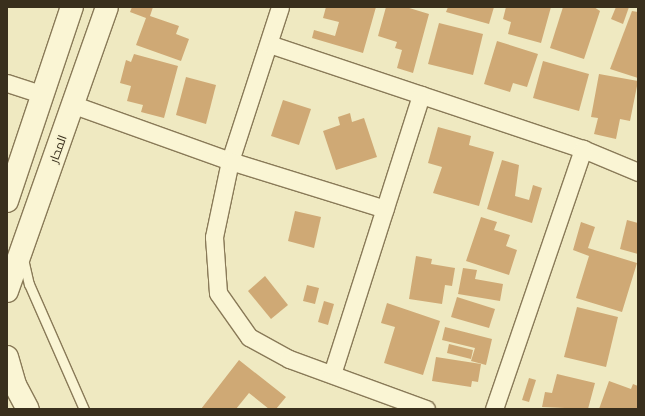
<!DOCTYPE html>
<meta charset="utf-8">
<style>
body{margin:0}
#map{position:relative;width:645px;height:416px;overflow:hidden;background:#efe9c1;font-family:"IBM Plex Serif",Cairo,serif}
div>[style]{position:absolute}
.building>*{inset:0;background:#cfa975}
.roads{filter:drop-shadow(1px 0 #897a58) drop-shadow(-1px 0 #897a58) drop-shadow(0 1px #897a58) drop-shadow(0 -1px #897a58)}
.lane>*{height:9px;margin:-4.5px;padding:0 4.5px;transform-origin:4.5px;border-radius:4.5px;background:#faf5d4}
.street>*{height:17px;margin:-8.5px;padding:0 8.5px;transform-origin:8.5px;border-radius:8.5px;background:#faf5d4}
.secondary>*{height:22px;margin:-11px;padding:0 11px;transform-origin:11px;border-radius:11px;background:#faf5d4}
span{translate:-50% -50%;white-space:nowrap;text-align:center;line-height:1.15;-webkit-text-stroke:3px #f7f2d0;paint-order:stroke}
.street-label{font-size:12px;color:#392f1d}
.frame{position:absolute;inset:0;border:8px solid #392f1d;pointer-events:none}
</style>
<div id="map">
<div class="building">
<i style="clip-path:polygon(132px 7px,153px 7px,150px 16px,179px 26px,176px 34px,189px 39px,181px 61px,136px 45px,146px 18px,130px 12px)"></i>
<i style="clip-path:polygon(326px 7px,376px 7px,363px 53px,312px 38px,314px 30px,335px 36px,339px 22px,323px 18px)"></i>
<i style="clip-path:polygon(386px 7px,406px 7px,429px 14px,413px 73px,397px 68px,402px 50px,395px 48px,397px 42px,378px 36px)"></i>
<i style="clip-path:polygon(448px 7px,494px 7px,489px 24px,446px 12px)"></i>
<i style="clip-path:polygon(506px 7px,551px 7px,541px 43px,508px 34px,511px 22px,503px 19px)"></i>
<i style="clip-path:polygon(563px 7px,594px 7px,600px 11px,584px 59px,550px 48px)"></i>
<i style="clip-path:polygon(616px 7px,629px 7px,623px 24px,611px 19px)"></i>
<i style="clip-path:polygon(632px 11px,638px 12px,638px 78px,610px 69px)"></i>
<i style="clip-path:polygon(439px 23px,483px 34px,473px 75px,428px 64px)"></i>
<i style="clip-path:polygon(497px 41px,538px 54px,527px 87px,513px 83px,510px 92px,484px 84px)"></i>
<i style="clip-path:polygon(134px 54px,178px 66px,164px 118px,141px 112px,143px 105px,127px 101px,131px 86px,120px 83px,126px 60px,131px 62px)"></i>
<i style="clip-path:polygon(543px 61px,589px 74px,579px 111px,533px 98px)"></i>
<i style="clip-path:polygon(599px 74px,638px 81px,630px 121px,620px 119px,616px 139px,594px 134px,598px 118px,591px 117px)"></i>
<i style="clip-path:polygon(186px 77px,216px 85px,206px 124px,176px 115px)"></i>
<i style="clip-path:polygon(283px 100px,311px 109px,299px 145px,271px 136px)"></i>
<i style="clip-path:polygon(350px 113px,352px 122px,364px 118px,377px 157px,336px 170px,323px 131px,340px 125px,338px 117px)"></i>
<i style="clip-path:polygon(438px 127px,471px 136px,469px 145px,494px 152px,479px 206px,433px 193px,442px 167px,428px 163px)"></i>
<i style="clip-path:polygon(502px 160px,519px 165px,515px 196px,529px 200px,533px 185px,542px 188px,532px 223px,487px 209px)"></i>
<i style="clip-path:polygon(295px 211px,321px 217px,314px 248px,288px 241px)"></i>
<i style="clip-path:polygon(481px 217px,497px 222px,494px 230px,510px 235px,506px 246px,517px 250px,509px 275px,466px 261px)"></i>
<i style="clip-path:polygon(627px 220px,638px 223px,638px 254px,620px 249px)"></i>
<i style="clip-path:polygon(581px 222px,595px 227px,588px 248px,637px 263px,622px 312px,576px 298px,589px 256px,573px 250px)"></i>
<i style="clip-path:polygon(416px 256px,432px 259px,431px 264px,455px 268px,452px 286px,445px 285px,442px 304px,409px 299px)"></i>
<i style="clip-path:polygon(463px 268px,477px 270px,475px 279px,503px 284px,500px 301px,458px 294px)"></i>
<i style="clip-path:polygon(265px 276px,288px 305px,271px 319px,248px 291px)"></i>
<i style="clip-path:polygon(307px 285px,319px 288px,315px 304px,303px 301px)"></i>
<i style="clip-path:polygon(457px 297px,495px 309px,489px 328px,451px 317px)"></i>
<i style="clip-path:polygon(324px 301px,334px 304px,328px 325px,318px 322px)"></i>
<i style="clip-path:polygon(387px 303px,440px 321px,423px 375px,384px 363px,395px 327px,381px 323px)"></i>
<i style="clip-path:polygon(577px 307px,618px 317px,606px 367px,564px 357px)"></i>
<i style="clip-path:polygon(445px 327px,492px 339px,486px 365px,471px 361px,475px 348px,442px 340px)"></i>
<i style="clip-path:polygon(449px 344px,473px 350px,471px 359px,447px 353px)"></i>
<i style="clip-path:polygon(436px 357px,481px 364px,478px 382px,472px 381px,471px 387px,432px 381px)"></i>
<i style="clip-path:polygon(239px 360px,286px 397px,276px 409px,269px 409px,249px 393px,236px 409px,201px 409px)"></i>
<i style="clip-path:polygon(557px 374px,595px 383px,588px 409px,542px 407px,545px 392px,552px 393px)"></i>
<i style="clip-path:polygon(529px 378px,536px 380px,529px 402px,522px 400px)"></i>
<i style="clip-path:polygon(609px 381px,631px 389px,633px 384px,638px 386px,638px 409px,599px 409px)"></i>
</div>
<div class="roads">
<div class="lane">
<i style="left:24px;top:263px;width:22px;rotate:77deg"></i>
<i style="left:29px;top:284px;width:137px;rotate:66.3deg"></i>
</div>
<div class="street">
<i style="left:280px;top:7px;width:162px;rotate:108deg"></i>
<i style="left:230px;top:161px;width:78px;rotate:101.9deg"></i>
<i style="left:214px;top:237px;width:56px;rotate:85.9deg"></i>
<i style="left:218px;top:293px;width:54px;rotate:54.8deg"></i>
<i style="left:249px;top:337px;width:46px;rotate:28.8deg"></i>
<i style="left:289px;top:359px;width:146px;rotate:20.1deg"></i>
<i style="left:269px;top:44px;width:331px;rotate:18.5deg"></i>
<i style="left:583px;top:149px;width:60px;rotate:22.7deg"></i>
<i style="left:7px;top:83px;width:38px;rotate:18deg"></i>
<i style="left:74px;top:105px;width:166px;rotate:19.7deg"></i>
<i style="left:230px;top:161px;width:162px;rotate:17.2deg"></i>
<i style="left:332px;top:374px;width:293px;rotate:-72.3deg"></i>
<i style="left:494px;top:409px;width:275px;rotate:-71.1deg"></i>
</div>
<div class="secondary">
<i style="left:7px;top:201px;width:205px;rotate:-71.5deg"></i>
<i style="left:7px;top:291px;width:301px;rotate:-70.6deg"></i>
<i style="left:7px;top:357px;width:29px;rotate:74deg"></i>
<i style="left:15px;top:385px;width:27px;rotate:62deg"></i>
</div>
</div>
<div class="street-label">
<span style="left:58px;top:149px;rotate:-70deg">المحار</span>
</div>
<div class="frame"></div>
</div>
